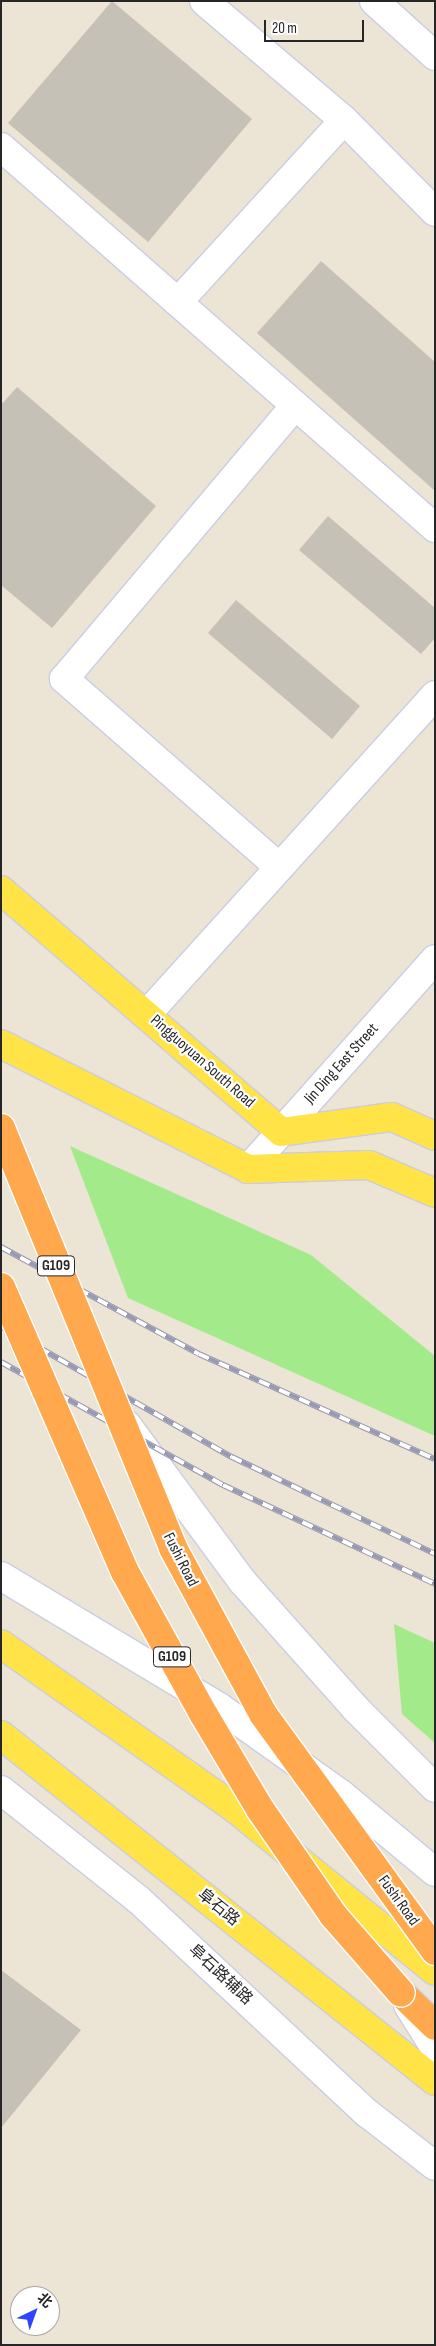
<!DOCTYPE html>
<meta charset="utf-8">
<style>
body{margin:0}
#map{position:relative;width:436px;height:2346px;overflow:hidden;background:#ece4d5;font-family:"Sofia Sans Condensed","Noto Sans SC",sans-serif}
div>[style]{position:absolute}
.green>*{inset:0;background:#a3ea8a}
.building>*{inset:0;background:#c6c1b6}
.roads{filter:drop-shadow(1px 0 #cbcde2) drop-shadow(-1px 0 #cbcde2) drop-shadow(0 1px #cbcde2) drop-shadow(0 -1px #cbcde2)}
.minor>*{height:28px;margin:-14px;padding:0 14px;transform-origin:14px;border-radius:14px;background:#fff}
.major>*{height:28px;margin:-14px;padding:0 14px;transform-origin:14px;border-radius:14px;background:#ffe347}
.highway>*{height:28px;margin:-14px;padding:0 14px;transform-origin:14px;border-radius:14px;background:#ffa84d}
.rail>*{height:5.5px;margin-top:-2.75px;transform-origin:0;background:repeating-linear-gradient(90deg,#fff 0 11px,#989ab4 0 22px);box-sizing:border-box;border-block:1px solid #989ab4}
.bridges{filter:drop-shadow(1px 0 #fff) drop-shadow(-1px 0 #fff) drop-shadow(0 1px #fff) drop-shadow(0 -1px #fff)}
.highway-bridge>*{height:28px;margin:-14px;padding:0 14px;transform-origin:14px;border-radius:14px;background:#ffa84d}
span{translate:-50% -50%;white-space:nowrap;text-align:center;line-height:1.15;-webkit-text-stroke:4.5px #fff;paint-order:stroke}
.shield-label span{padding:1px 4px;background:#fff;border:1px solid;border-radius:4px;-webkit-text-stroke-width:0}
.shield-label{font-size:15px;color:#262626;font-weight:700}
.street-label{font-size:16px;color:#262626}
.frame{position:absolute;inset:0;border:2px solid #262626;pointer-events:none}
.north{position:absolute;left:10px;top:2286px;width:50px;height:50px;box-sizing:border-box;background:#fff;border:1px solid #a8a8a8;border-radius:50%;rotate:42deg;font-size:14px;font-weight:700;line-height:20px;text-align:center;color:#262626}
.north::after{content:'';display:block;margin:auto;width:18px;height:22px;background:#2f45ff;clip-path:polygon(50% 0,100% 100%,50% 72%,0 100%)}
.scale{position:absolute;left:264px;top:20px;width:100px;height:22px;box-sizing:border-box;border:2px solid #262626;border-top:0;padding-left:6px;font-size:15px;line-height:18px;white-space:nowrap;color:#262626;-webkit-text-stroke:4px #fff;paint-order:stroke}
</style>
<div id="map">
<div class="green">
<i style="clip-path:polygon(70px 1146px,311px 1255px,435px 1356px,435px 1436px,128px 1298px)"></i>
<i style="clip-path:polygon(394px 1624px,435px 1643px,435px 1743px,402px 1714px)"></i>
</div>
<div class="building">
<i style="clip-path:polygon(112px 1px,252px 119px,148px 242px,8px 123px)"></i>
<i style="clip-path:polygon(321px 261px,435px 362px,435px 491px,257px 333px)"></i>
<i style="clip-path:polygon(17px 387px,156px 506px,52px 628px,1px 585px,1px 405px)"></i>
<i style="clip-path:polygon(328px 516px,435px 608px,435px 638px,421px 654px,299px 550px)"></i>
<i style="clip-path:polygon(236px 600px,360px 706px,332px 739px,208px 633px)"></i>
<i style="clip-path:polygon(1px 1970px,81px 2030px,1px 2128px)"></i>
</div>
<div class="roads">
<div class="minor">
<i style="left:204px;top:1px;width:184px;rotate:40.4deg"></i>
<i style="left:374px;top:1px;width:82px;rotate:42deg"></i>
<i style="left:1px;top:147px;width:578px;rotate:41.28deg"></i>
<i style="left:178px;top:302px;width:246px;rotate:-47.6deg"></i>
<i style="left:344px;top:120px;width:129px;rotate:45.3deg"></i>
<i style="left:279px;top:867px;width:286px;rotate:-138.8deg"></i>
<i style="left:64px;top:679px;width:358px;rotate:-49.8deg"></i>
<i style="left:147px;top:1014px;width:430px;rotate:-47.9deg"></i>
<i style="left:248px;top:1169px;width:281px;rotate:-48.3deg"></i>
<i style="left:127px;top:1425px;width:194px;rotate:53.6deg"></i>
<i style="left:242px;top:1581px;width:170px;rotate:48.3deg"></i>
<i style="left:355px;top:1708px;width:113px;rotate:45deg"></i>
<i style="left:1px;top:1576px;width:254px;rotate:31deg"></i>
<i style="left:219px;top:1707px;width:150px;rotate:35.5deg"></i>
<i style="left:341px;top:1794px;width:122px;rotate:39.7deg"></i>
<i style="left:1px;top:1790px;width:176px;rotate:38.6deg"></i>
<i style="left:139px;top:1900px;width:312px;rotate:43.1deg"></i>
<i style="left:367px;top:2113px;width:86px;rotate:37.9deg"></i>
<i style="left:408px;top:2005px;width:51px;rotate:57.9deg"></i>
</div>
<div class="major">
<i style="left:1px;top:890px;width:370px;rotate:40.8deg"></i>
<i style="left:281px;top:1132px;width:112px;rotate:-7.7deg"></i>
<i style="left:392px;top:1117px;width:47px;rotate:23.8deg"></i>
<i style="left:1px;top:1044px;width:277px;rotate:26.8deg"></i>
<i style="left:248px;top:1169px;width:121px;rotate:-1.9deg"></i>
<i style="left:369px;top:1165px;width:72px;rotate:23deg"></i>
<i style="left:1px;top:1644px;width:284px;rotate:35.1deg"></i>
<i style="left:233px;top:1807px;width:260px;rotate:39.1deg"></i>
<i style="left:1px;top:1735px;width:555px;rotate:38.56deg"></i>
</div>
<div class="highway">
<i style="left:401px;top:1993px;width:47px;rotate:44.1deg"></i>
</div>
</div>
<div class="rail">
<i style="left:1px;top:1247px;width:225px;rotate:28.4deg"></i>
<i style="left:199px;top:1354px;width:258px;rotate:24deg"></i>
<i style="left:1px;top:1326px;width:266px;rotate:29.6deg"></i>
<i style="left:232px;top:1457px;width:225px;rotate:25.5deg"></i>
<i style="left:1px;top:1362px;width:254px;rotate:29deg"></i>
<i style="left:223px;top:1485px;width:234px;rotate:25deg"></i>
</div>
<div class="bridges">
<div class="highway-bridge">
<i style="left:1px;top:1128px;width:454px;rotate:67.7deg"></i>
<i style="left:173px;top:1548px;width:189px;rotate:61.5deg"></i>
<i style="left:263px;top:1714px;width:293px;rotate:54deg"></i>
<i style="left:1px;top:1287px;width:311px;rotate:66.5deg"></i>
<i style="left:125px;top:1572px;width:163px;rotate:61.1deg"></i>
<i style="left:204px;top:1715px;width:109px;rotate:59.2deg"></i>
<i style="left:260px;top:1809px;width:129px;rotate:55.4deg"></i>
<i style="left:333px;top:1915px;width:103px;rotate:48.9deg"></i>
</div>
</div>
<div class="shield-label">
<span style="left:56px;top:1266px">G109</span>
<span style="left:172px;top:1657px">G109</span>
</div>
<div class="street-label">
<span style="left:202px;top:1062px;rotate:41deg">Pingguoyuan South Road</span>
<span style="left:342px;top:1064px;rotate:-48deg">Jin Ding East Street</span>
<span style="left:180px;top:1560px;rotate:63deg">Fushi Road</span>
<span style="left:398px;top:1901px;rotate:54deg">Fushi Road</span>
<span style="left:218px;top:1908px;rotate:39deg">阜石路</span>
<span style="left:220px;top:1975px;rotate:43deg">阜石路辅路</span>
</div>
<div class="frame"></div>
<div class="north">北</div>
<div class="scale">20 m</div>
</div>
